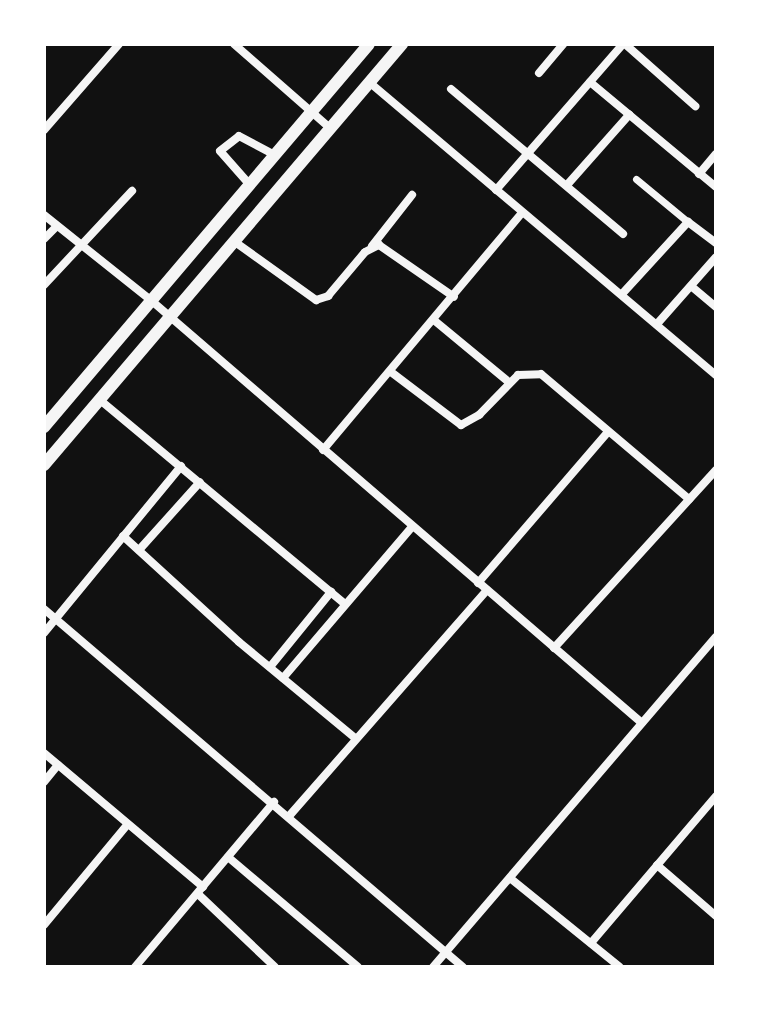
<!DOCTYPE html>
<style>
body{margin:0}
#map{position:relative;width:760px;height:1011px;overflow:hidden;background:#111;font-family:Montserrat,sans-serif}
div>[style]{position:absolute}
.pedestrian>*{height:7px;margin:-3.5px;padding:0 3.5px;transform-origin:3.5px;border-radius:3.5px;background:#f5f5f5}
.minor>*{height:8px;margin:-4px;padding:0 4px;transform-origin:4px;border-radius:4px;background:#f5f5f5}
.tertiary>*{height:12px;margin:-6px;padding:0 6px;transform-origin:6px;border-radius:6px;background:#f5f5f5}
span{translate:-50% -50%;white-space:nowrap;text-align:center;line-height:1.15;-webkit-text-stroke:8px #fff;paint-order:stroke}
.frame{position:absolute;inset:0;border:46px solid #fff;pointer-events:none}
</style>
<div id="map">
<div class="pedestrian">
<i style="left:636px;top:179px;width:67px;rotate:39.6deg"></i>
</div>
<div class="minor">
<i style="left:234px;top:44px;width:129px;rotate:41.2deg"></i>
<i style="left:625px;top:44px;width:94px;rotate:41.5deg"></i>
<i style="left:539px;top:73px;width:38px;rotate:-50deg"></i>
<i style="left:369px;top:82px;width:454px;rotate:40.2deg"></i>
<i style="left:590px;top:82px;width:164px;rotate:39.8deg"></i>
<i style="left:451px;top:89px;width:225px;rotate:40.1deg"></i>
<i style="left:44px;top:130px;width:114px;rotate:-48.9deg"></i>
<i style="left:699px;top:174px;width:26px;rotate:-50deg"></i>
<i style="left:250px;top:185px;width:45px;rotate:-131.4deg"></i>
<i style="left:220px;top:151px;width:24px;rotate:-38deg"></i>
<i style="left:239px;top:136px;width:40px;rotate:28deg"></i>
<i style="left:567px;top:185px;width:94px;rotate:-48.5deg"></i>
<i style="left:496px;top:190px;width:194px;rotate:-49deg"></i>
<i style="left:44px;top:215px;width:139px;rotate:38.6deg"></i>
<i style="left:153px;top:302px;width:645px;rotate:40.73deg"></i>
<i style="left:44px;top:239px;width:18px;rotate:-45deg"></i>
<i style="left:235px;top:242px;width:100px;rotate:35.6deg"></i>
<i style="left:316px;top:300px;width:13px;rotate:-18deg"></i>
<i style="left:328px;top:296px;width:57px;rotate:-49.9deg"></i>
<i style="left:365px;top:252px;width:16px;rotate:-27deg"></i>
<i style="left:379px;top:245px;width:91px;rotate:34.7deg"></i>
<i style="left:372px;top:246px;width:65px;rotate:-51.9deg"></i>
<i style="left:44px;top:285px;width:129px;rotate:-46.9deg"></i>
<i style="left:691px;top:286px;width:33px;rotate:40deg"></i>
<i style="left:622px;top:294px;width:98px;rotate:-47.5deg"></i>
<i style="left:688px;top:222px;width:35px;rotate:37deg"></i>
<i style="left:435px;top:321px;width:97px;rotate:39.6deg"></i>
<i style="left:657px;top:324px;width:89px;rotate:-48.6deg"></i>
<i style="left:391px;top:372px;width:88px;rotate:37.1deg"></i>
<i style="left:461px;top:425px;width:21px;rotate:-29deg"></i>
<i style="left:479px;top:415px;width:56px;rotate:-45.7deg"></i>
<i style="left:518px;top:375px;width:23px;rotate:-2deg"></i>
<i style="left:541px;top:374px;width:194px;rotate:40.2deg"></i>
<i style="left:100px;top:400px;width:319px;rotate:39.8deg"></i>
<i style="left:323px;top:450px;width:309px;rotate:-50deg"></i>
<i style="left:123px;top:536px;width:157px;rotate:42.4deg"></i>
<i style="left:239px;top:642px;width:151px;rotate:39.6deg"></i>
<i style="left:139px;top:550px;width:91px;rotate:-48.1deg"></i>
<i style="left:478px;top:583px;width:199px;rotate:-49.3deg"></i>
<i style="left:44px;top:609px;width:551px;rotate:40.51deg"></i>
<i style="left:44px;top:633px;width:216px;rotate:-50.6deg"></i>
<i style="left:554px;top:648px;width:241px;rotate:-47.7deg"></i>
<i style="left:270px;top:667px;width:97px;rotate:-50.9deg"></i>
<i style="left:283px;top:678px;width:197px;rotate:-49.5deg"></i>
<i style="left:44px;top:753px;width:208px;rotate:40.1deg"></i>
<i style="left:44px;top:782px;width:22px;rotate:-51deg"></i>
<i style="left:290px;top:815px;width:299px;rotate:-48.8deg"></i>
<i style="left:228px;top:857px;width:170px;rotate:40.2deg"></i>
<i style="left:657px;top:865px;width:78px;rotate:40.8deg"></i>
<i style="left:510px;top:878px;width:141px;rotate:39deg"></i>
<i style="left:198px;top:894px;width:106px;rotate:43.5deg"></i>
<i style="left:44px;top:925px;width:130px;rotate:-50.3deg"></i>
<i style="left:591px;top:943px;width:193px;rotate:-49.6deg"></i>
<i style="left:135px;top:967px;width:216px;rotate:-49.9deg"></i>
<i style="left:433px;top:967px;width:435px;rotate:-49.4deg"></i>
</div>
<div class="tertiary">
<i style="left:44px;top:427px;width:502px;rotate:-49.68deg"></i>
<i style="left:44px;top:465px;width:553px;rotate:-49.62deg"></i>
</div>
<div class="frame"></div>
</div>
